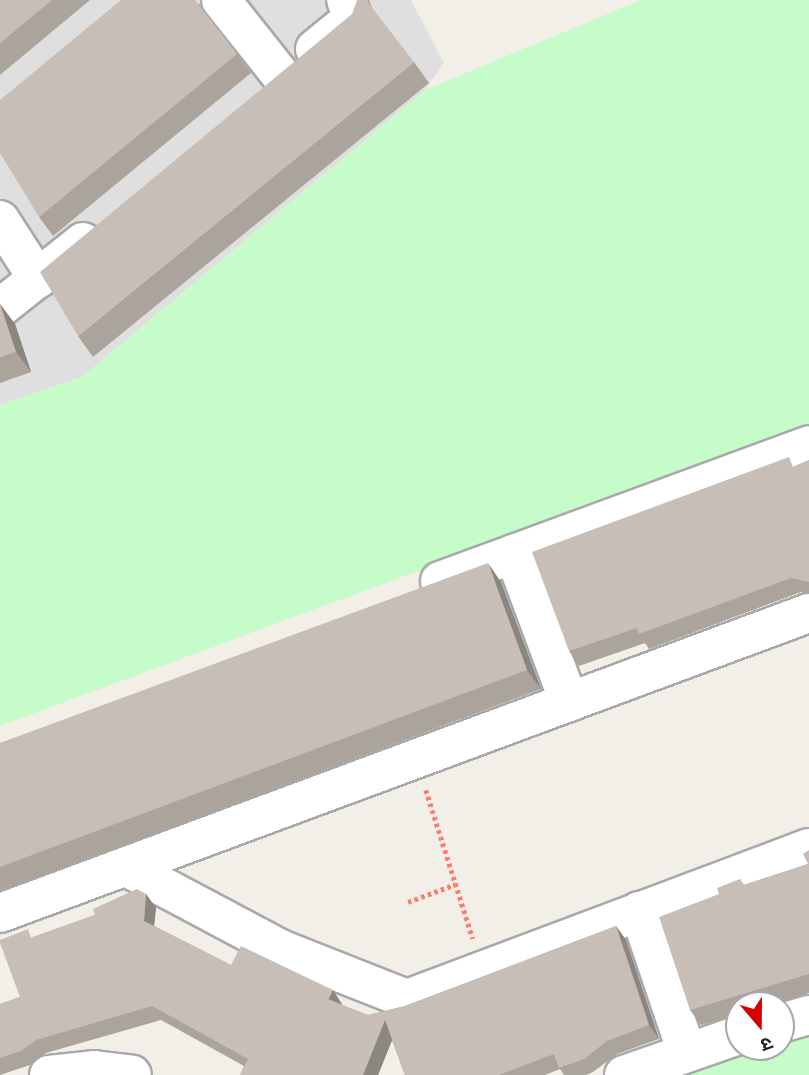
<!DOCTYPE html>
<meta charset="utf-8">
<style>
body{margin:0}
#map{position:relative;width:809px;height:1075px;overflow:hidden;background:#f2efe8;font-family:"DM Sans","Noto Sans Devanagari",sans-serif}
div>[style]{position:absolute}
.residential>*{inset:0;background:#e0dfdf}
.park>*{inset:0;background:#c6fcca}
.path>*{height:4.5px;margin-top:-2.25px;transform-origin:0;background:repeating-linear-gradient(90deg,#ff7b6d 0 3.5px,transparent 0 7px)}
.roads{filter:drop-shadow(2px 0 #a9a9a9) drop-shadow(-2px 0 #a9a9a9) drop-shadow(0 2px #a9a9a9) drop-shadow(0 -2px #a9a9a9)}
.minor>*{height:38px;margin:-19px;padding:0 19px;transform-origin:19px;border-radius:19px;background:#fff}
.wall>*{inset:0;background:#aba49d}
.shaded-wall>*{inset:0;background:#8b8680}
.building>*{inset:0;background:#c7bfb7}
span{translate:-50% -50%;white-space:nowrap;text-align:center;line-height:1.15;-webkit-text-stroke:5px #fff;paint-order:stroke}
.north{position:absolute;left:725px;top:991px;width:70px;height:70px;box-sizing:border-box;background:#fff;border:2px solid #a7a7a7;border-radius:50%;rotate:160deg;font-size:19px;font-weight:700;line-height:28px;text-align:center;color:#222}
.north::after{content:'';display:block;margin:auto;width:24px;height:32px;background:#d40001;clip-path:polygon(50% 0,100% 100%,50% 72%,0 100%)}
</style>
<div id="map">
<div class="residential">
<i style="clip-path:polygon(0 0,411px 0,444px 63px,425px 90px,82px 377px,0 405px)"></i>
</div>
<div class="park">
<i style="clip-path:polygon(641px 0,809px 0,809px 426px,0 726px,0 405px,82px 377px,425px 90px)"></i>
<i style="clip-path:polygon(809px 1036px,809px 1075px,667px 1075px,781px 1047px,781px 1043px)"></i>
</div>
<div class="path">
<i style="left:426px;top:790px;width:156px;rotate:72.5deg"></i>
<i style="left:408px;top:902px;width:51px;rotate:-20.6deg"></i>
</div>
<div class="roads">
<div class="minor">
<i style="left:221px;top:0;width:98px;rotate:51.6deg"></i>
<i style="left:315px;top:49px;width:49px;rotate:-39.2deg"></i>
<i style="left:353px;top:18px;width:19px;rotate:-111deg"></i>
<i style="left:0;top:220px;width:70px;rotate:57.2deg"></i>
<i style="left:0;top:308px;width:106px;rotate:-38.5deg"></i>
<i style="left:514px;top:554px;width:158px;rotate:69.6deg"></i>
<i style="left:440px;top:581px;width:393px;rotate:-20.2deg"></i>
<i style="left:126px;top:867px;width:174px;rotate:28deg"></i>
<i style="left:280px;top:949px;width:136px;rotate:21.5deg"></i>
<i style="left:407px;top:999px;width:429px;rotate:-20.6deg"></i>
<i style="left:639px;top:911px;width:147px;rotate:71.3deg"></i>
<i style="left:0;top:913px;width:863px;rotate:-20.35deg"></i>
<i style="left:781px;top:1023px;width:29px;rotate:-16deg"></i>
<i style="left:49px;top:1075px;width:45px;rotate:-6.3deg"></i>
<i style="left:94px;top:1070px;width:38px;rotate:7deg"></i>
<i style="left:624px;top:1075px;width:122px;rotate:-19.2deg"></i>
</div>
</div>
<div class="wall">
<i style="clip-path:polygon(0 0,90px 0,0 75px)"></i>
<i style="clip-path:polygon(199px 3px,202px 9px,237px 54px,251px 73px,53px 236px,39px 217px)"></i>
<i style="clip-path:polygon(414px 62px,429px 83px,93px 357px,78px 336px)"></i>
<i style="clip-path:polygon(0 304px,15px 324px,31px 372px,0 383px)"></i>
<i style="clip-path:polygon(809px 460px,809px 594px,801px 592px,649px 649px,645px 643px,579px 666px,569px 651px,795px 466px)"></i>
<i style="clip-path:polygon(501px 582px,541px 689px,0 891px,0 743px)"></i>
<i style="clip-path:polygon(809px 850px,809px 993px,768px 1005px,739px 1005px,739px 1014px,701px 1025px,690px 1010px,719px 894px,740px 879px,744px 885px,808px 864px)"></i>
<i style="clip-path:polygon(146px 894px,156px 908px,154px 926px,231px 965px,342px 1004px,342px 1005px,368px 1015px,405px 1006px,616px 926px,626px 940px,659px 1039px,617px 1054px,593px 1072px,586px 1075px,564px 1075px,560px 1069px,545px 1075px,405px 1075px,392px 1040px,378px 1075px,240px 1075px,244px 1066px,161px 1020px,46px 1053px,30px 1065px,0 1075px,0 1004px,20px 997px,33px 937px,95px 915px)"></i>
</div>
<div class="shaded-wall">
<i style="clip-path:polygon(0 304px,15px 324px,31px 372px,16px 352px)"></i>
<i style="clip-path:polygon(488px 563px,501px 582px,541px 689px,527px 670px)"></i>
<i style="clip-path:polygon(146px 894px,156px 908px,153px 935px,144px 921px)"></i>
<i style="clip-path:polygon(616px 926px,626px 940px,659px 1039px,649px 1025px)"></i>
<i style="clip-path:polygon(333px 990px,342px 1004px,338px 1013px,328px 999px)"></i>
<i style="clip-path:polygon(385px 1020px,395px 1033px,378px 1075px,363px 1075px)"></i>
</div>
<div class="building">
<i style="clip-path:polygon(0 0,52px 0,0 43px)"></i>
<i style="clip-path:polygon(121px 0,195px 0,237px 54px,39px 217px,0 153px,0 100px)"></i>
<i style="clip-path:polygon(357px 0,366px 0,414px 62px,78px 336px,40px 272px,352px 14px)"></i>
<i style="clip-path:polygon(0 304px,16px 352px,0 357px)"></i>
<i style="clip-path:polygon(789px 457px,793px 467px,809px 460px,809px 582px,791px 578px,639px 634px,637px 628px,569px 651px,532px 552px)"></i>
<i style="clip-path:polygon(488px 563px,527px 670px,0 867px,0 743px)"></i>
<i style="clip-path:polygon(809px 850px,809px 974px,690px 1010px,659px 917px,719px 894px,717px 888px,740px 879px,743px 885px,808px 864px,803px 854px)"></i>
<i style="clip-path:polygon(137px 889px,146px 894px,144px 921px,231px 965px,241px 946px,333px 990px,328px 999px,368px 1015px,405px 1006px,616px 926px,649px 1025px,607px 1041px,584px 1059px,559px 1068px,554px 1054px,499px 1075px,405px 1075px,385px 1020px,363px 1075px,240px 1075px,248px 1059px,152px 1006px,36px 1040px,21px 1051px,0 1058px,0 1004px,20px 997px,0 943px,0 940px,28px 929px,31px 938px,95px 915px,93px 909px)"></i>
</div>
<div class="north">उ</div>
</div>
